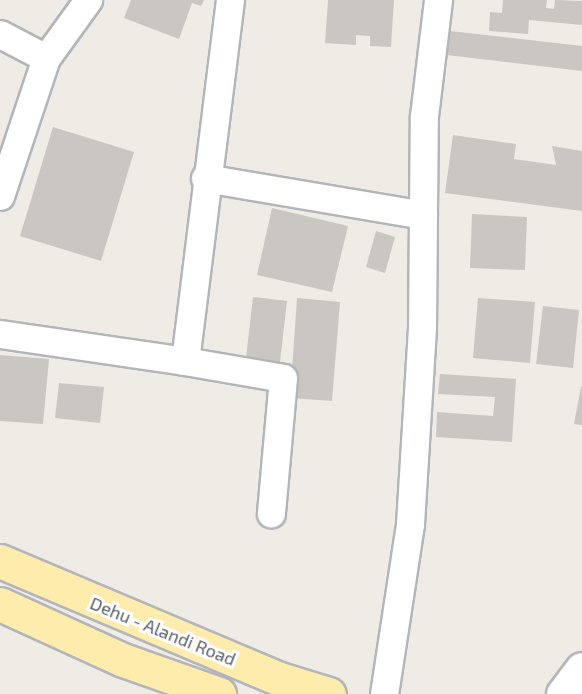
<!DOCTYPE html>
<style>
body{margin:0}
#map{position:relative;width:582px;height:694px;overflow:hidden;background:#eeece5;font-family:"Exo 2",sans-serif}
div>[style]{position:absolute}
.building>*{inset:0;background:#cac7c2}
.roads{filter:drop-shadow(2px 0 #b2b5b9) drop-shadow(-2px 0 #b2b5b9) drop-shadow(0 2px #b2b5b9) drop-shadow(0 -2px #b2b5b9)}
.street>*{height:27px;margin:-13.5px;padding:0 13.5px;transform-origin:13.5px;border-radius:13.5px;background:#fff}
.secondary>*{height:33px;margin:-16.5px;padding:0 16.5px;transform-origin:16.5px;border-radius:16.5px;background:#fff}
.primary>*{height:33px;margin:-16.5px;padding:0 16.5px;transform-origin:16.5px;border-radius:16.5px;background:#fdecac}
span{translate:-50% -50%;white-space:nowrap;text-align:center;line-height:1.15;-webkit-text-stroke:6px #fff;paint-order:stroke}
.street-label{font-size:18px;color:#5c6065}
</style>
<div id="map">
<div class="building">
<i style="clip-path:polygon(131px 0,204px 0,201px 6px,192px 3px,179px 39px,124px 18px)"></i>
<i style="clip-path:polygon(328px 0,394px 0,391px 47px,370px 46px,370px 36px,356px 35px,356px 45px,325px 43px)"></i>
<i style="clip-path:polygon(503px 0,547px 0,546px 8px,554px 9px,555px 0,582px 1px,582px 25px,529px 20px,528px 34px,489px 31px,490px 12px,502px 13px)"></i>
<i style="clip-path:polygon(450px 31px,582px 46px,582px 71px,447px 55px)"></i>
<i style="clip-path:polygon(53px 127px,134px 152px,101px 261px,20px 236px)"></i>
<i style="clip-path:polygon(453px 135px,516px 144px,514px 159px,556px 165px,552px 146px,582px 151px,582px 211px,445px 193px)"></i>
<i style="clip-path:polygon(272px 208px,348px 226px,332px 292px,257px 275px)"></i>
<i style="clip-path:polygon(472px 214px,527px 217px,525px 270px,470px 268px)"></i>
<i style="clip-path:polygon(376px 231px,395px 237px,385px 273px,366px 267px)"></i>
<i style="clip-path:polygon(253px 297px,287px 301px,279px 371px,245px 367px)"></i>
<i style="clip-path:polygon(297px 298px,340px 302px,332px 401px,290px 398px)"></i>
<i style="clip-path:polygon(478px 298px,535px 302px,530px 363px,473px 358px)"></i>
<i style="clip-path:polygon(543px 306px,579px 310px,573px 368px,536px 364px)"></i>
<i style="clip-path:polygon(0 355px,49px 359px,43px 424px,0 421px)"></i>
<i style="clip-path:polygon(440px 374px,516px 379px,512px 442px,436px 437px,437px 412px,493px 416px,495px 397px,438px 394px)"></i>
<i style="clip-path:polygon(59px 383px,104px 387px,100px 423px,55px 418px)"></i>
<i style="clip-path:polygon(581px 387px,582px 387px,582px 425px,574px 424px)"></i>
</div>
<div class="roads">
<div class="street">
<i style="left:0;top:34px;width:52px;rotate:27.6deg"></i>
<i style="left:205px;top:178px;width:221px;rotate:9.6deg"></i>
<i style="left:0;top:196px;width:145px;rotate:-71.6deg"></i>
<i style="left:46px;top:58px;width:72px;rotate:-54.1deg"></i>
<i style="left:0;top:334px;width:187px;rotate:8.3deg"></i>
<i style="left:185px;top:361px;width:364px;rotate:-82.9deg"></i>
<i style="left:185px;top:361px;width:99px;rotate:9.8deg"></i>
<i style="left:283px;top:378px;width:136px;rotate:95.1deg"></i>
<i style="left:384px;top:694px;width:172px;rotate:-81.3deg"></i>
<i style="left:410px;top:524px;width:197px;rotate:-86.5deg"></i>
<i style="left:422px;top:327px;width:211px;rotate:-89.5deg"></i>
<i style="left:424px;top:116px;width:117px;rotate:-83.1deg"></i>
</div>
<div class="secondary">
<i style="left:563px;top:694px;width:31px;rotate:-53deg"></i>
</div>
<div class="primary">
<i style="left:0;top:561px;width:304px;rotate:22.9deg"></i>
<i style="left:280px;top:679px;width:51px;rotate:17deg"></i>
<i style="left:0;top:604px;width:135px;rotate:24.5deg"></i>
<i style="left:123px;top:660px;width:102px;rotate:19.5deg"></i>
</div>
</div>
<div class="street-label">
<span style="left:163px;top:631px;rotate:22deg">Dehu - Alandi Road</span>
</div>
</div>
